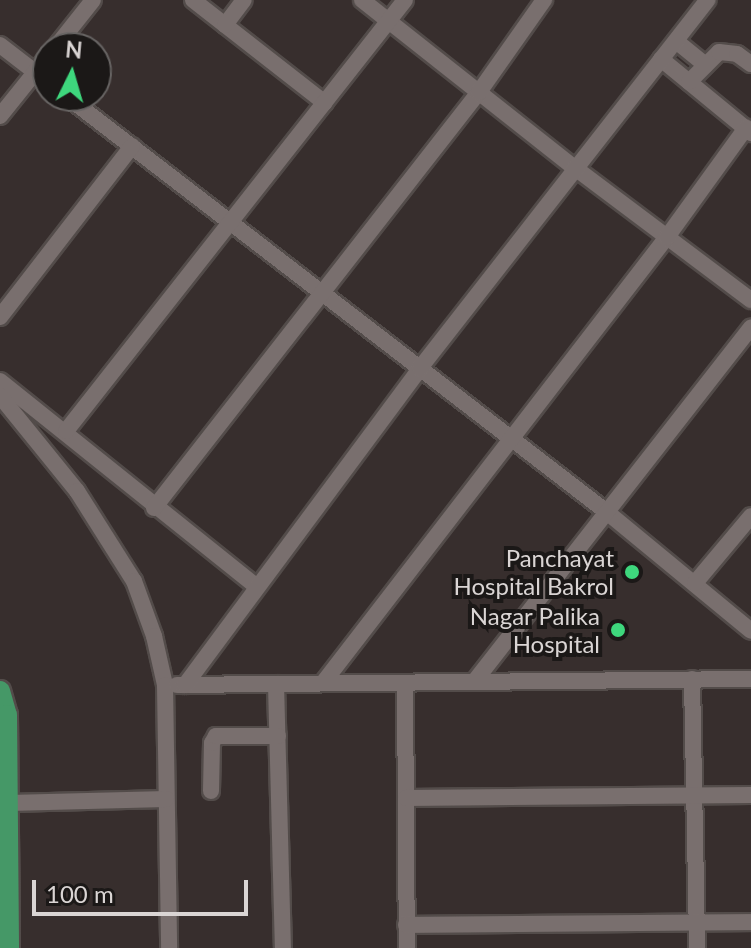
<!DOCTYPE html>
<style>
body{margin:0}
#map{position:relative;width:751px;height:948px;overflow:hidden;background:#372e2d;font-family:Lato,sans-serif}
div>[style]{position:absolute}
.roads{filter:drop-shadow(2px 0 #534c4a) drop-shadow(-2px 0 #534c4a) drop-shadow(0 2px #534c4a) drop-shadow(0 -2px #534c4a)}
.street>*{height:16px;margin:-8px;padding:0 8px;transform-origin:8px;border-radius:8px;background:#796f6e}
.primary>*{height:20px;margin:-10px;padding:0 10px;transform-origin:10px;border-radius:10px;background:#459867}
.dots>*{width:22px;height:22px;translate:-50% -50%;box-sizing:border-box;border:4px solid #1b1817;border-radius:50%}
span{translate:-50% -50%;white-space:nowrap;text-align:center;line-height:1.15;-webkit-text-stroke:8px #1b1817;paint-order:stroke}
.poi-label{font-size:24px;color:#dad5d4}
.right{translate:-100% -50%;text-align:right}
.north{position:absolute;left:32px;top:32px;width:80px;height:80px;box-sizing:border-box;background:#1b1817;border:2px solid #676463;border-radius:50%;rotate:5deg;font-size:22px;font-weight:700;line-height:32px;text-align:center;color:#dad5d4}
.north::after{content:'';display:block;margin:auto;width:28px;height:36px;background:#3ed77d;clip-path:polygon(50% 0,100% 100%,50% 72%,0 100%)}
.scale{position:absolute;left:32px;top:880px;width:216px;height:36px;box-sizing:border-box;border:4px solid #dad5d4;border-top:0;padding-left:10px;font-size:24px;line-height:28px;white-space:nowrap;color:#dad5d4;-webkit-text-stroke:6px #1b1817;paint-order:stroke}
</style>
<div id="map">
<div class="roads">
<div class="street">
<i style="left:193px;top:0;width:167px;rotate:38deg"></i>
<i style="left:362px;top:0;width:271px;rotate:38.3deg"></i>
<i style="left:575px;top:168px;width:220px;rotate:36.9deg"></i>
<i style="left:225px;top:25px;width:31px;rotate:-53deg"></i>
<i style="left:676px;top:41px;width:38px;rotate:39deg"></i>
<i style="left:0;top:45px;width:61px;rotate:37.6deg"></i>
<i style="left:55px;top:48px;width:61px;rotate:-51.6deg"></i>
<i style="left:661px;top:59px;width:117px;rotate:39.4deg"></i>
<i style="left:689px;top:82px;width:42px;rotate:-45deg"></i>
<i style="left:719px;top:52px;width:18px;rotate:6deg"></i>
<i style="left:737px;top:54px;width:17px;rotate:36deg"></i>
<i style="left:66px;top:96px;width:684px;rotate:37.57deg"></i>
<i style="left:608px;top:513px;width:185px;rotate:39.5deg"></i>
<i style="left:0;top:116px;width:77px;rotate:-51.3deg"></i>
<i style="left:0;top:317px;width:216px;rotate:-52.3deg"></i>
<i style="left:0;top:381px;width:329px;rotate:38.7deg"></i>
<i style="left:0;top:396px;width:122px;rotate:51deg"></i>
<i style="left:77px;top:491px;width:107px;rotate:57.7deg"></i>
<i style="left:134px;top:581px;width:59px;rotate:70deg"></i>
<i style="left:154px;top:636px;width:50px;rotate:77.3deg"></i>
<i style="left:165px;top:685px;width:263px;rotate:89.1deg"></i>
<i style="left:66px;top:431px;width:548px;rotate:-51.81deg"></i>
<i style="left:154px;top:508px;width:528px;rotate:-52deg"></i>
<i style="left:479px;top:92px;width:113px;rotate:-54.8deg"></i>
<i style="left:695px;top:583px;width:87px;rotate:-50.1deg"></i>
<i style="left:692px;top:679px;width:269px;rotate:88.9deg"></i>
<i style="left:474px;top:682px;width:450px;rotate:-52deg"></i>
<i style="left:323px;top:683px;width:563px;rotate:-52.36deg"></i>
<i style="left:667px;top:237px;width:135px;rotate:-54.1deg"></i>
<i style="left:405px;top:683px;width:265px;rotate:89.6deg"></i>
<i style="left:276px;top:684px;width:264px;rotate:88.5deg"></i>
<i style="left:177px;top:685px;width:574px;rotate:-0.6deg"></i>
<i style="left:185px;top:685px;width:395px;rotate:-53.4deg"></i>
<i style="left:420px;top:368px;width:467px;rotate:-52deg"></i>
<i style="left:211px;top:791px;width:48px;rotate:-88.8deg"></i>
<i style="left:212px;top:743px;width:8px;rotate:-60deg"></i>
<i style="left:216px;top:736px;width:62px"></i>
<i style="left:406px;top:798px;width:345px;rotate:-0.5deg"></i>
<i style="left:9px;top:803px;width:157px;rotate:-1.5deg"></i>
<i style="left:406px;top:925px;width:345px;rotate:-0.5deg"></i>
</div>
<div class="primary">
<i style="left:0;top:691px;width:25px;rotate:74deg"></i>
<i style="left:7px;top:715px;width:233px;rotate:89.5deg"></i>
</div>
</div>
<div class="dots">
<i style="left:632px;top:572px;background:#3ed77d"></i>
<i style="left:618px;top:630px;background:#3ed77d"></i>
</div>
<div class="poi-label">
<span class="right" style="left:614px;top:572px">Panchayat<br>Hospital Bakrol</span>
<span class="right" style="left:600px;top:630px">Nagar Palika<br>Hospital</span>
</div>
<div class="north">N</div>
<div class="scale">100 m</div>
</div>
